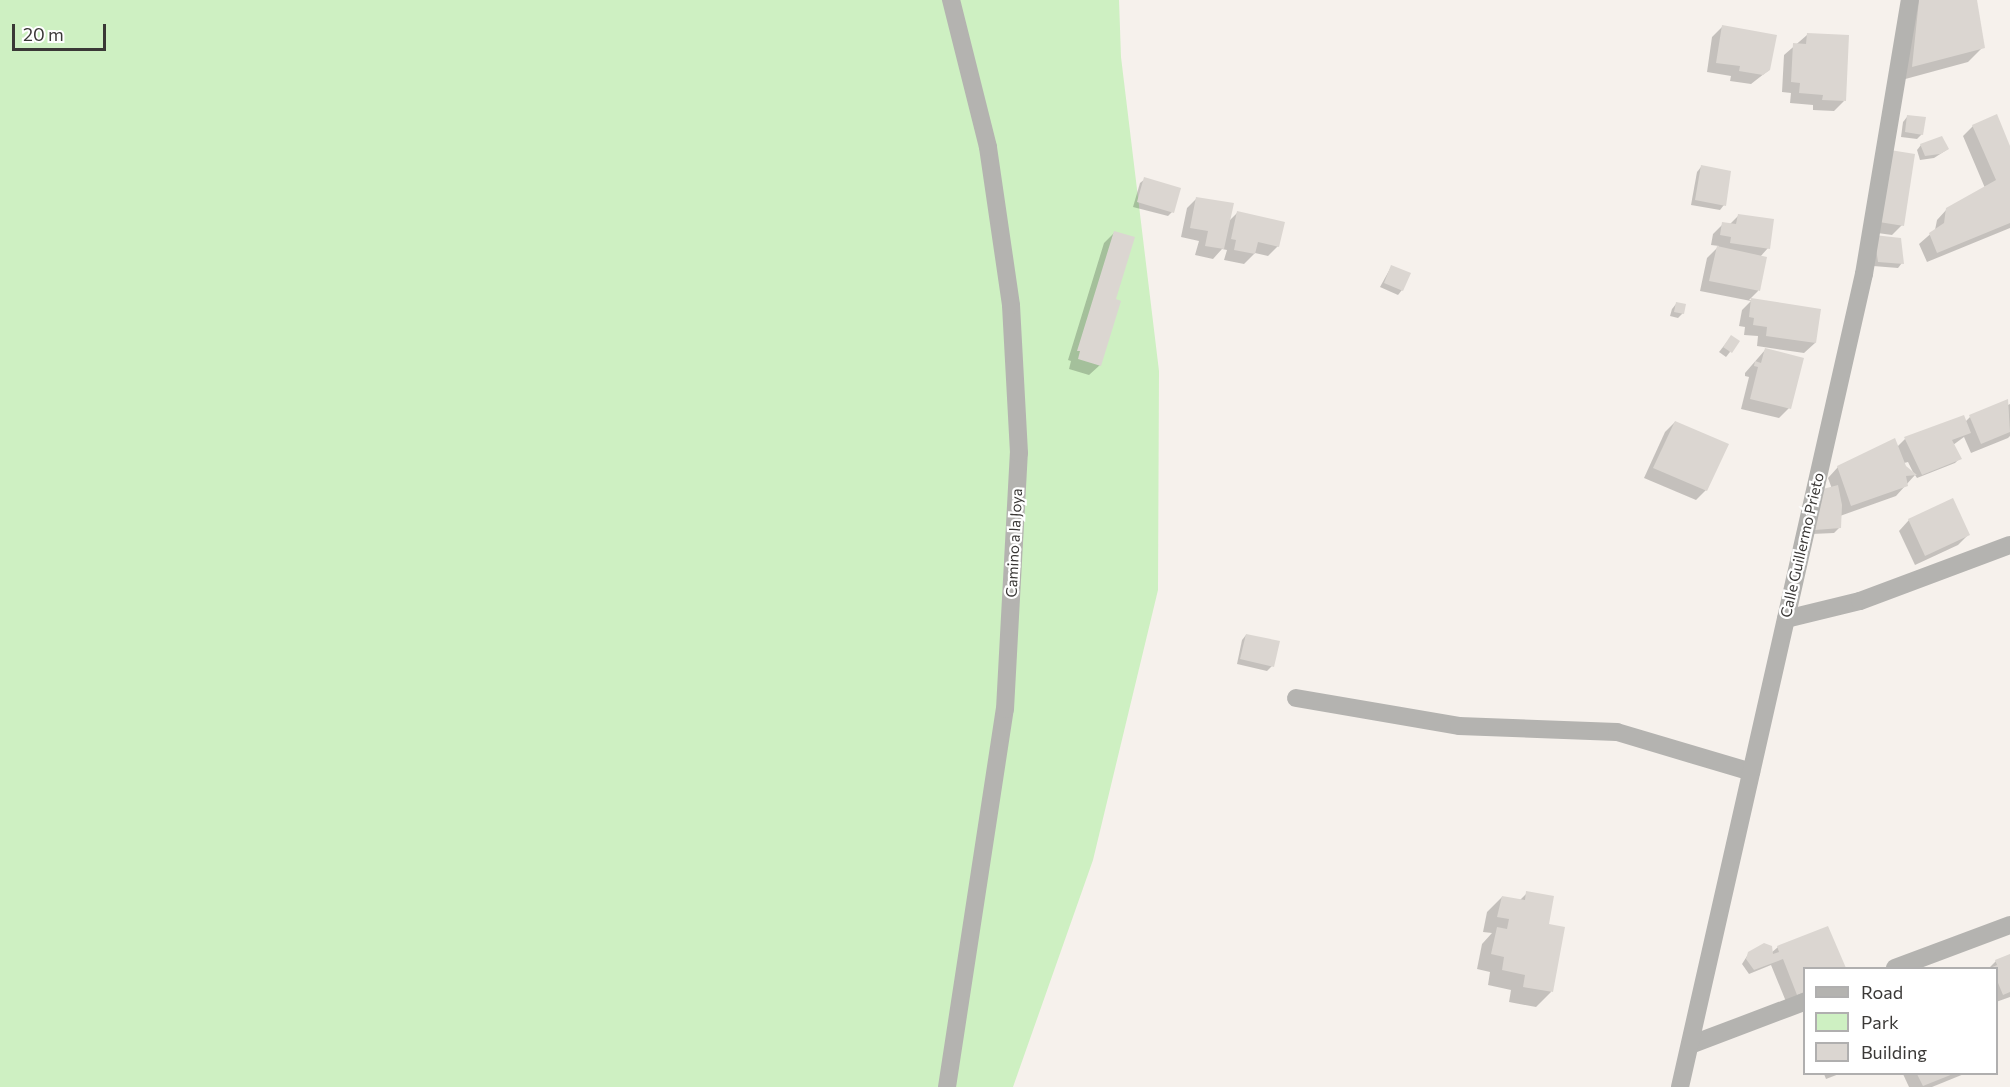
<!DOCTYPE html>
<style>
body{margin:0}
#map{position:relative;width:2010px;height:1087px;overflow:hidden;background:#f6f1ec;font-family:Commissioner,sans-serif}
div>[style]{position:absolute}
.green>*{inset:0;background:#cef0c2}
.shadow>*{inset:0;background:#0003}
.building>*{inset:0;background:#dbd6d1}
.minor>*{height:18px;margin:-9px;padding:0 9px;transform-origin:9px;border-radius:9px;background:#b4b3b0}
span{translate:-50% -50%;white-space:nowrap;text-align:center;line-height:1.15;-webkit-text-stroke:4.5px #fff;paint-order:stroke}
.street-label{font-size:15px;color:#3a3836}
.legend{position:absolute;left:1803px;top:967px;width:195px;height:108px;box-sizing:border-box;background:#fff;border:2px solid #b0afaf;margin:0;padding:8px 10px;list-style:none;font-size:18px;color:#3a3836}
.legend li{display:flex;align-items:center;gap:12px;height:30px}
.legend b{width:30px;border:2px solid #b0afaf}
.scale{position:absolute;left:12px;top:24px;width:94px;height:27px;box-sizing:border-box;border:3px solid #3a3836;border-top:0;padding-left:8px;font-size:18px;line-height:21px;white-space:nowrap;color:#3a3836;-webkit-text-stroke:4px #fff;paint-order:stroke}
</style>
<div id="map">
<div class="green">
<i style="clip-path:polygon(0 0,1119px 0,1121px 57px,1159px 371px,1158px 590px,1093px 860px,1013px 1087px,0 1087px)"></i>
</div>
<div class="shadow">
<i style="clip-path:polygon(1916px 0,1976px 0,1983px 47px,1968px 62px,1898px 81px)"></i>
<i style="clip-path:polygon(1722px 27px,1769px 70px,1751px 84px,1730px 81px,1731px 76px,1707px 72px,1712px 37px)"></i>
<i style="clip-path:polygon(1807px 35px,1844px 101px,1834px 111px,1813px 110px,1813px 105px,1790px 103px,1791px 93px,1782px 92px,1784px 55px)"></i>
<i style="clip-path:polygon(1907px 117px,1922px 134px,1917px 139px,1901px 137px,1903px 122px)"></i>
<i style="clip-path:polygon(1973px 126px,2010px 150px,2010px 228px,1927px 262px,1919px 244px,1935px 230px,1937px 220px,1947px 209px,1985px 188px,1963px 136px)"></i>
<i style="clip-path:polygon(1921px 145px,1948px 149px,1934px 158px,1920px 160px,1917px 150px)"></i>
<i style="clip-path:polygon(1891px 152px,1902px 225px,1892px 235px,1870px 232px)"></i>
<i style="clip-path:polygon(1701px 167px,1724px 205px,1720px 210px,1691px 205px,1697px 172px)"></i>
<i style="clip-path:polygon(1145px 179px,1172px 212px,1168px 216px,1133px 207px,1140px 183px)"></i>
<i style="clip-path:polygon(1197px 198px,1228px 222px,1237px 213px,1278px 246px,1268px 256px,1255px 253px,1244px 264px,1224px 260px,1227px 250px,1222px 249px,1213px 259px,1195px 255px,1199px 241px,1181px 237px,1187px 208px)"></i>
<i style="clip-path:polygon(1739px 215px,1768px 248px,1760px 257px,1758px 291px,1749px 300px,1819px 310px,1815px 343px,1804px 353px,1757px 346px,1758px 336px,1744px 335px,1745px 327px,1739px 326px,1742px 310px,1751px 301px,1700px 291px,1707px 258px,1719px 246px,1711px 245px,1713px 234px,1723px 224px,1729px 225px)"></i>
<i style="clip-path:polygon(1114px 233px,1114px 300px,1100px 365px,1089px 375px,1069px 369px,1071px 361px,1068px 360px,1104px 243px)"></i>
<i style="clip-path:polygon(1874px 237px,1902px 263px,1898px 268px,1873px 266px)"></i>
<i style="clip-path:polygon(1391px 267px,1402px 290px,1398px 295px,1380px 287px)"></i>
<i style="clip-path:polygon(1676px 304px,1683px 313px,1678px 318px,1670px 316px,1672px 309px)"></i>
<i style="clip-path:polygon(1727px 342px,1730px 352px,1726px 357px,1719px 352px)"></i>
<i style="clip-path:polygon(1765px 350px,1789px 408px,1779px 418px,1741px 409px,1749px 377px,1745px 376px,1745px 373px)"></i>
<i style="clip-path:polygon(evenodd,2007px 401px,2008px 405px,2010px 404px,2010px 436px,2008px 438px,1971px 453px,1964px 437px,1953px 445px,1960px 458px,1955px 463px,1917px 478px,1915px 475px,1896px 496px,1840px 516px,1839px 528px,1834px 533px,1812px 534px,1832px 489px,1828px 478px,1838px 467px,1897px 447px,1905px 439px,1965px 422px,1970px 417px,2007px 401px,1908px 462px,1914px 474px,1905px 467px,1904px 463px,1908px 462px)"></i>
<i style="clip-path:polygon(1675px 422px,1706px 490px,1696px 500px,1644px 478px,1665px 432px)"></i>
<i style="clip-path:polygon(1909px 520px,1968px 535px,1958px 545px,1915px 565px,1899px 531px)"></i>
<i style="clip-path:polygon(1246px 635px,1272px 666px,1267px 671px,1237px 664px,1242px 640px)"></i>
<i style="clip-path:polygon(1527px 893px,1551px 992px,1536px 1007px,1509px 1002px,1511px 990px,1488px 985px,1490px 972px,1477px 969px,1482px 944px,1492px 933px,1483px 932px,1487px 912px,1502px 897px,1519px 901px)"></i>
<i style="clip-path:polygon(1828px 928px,1844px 968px,1804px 968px,1804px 997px,1787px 1004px,1771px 965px,1749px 974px,1742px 964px,1749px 953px,1771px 953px,1778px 947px)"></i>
<i style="clip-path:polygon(2010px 956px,2010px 997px,1996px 1002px,1996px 968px,1989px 968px,1996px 961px)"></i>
<i style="clip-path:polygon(1824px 1074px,1839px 1074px,1826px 1079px)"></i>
<i style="clip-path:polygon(1903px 1074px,1964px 1074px,1932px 1087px,1909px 1087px)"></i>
</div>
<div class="building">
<i style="clip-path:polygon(1919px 0,1977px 0,1985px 48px,1912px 67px)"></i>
<i style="clip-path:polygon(1722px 25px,1777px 35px,1770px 70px,1763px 75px,1739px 71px,1740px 66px,1716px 63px)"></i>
<i style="clip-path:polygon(1807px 33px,1849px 35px,1846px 101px,1822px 100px,1823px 95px,1799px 93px,1800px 83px,1791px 82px,1793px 43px,1806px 44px)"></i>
<i style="clip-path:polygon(1997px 114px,2010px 146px,2010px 223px,1937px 253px,1929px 233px,1944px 223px,1946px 208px,1996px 180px,1972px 125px)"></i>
<i style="clip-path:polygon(1907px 115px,1926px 117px,1923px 135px,1905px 132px)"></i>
<i style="clip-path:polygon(1942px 136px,1949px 149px,1940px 154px,1925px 156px,1920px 144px)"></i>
<i style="clip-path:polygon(1890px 150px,1915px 154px,1904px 226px,1879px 222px)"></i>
<i style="clip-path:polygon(1701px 165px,1731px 171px,1726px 206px,1695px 200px)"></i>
<i style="clip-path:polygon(1144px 177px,1181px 188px,1174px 213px,1137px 202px)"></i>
<i style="clip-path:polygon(1196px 197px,1234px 203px,1224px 249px,1205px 246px,1208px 231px,1190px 228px)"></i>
<i style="clip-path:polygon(1237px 211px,1285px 222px,1279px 247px,1258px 242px,1255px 254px,1234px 250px,1236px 240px,1231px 239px)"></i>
<i style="clip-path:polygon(1738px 214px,1774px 219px,1770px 249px,1730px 243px,1731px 237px,1720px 235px,1722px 222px,1736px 224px)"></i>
<i style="clip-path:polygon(1114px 231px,1135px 237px,1116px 299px,1121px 301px,1101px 366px,1078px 359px,1080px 351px,1077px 351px)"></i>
<i style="clip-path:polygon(1874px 235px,1901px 238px,1904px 264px,1878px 262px)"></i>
<i style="clip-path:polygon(1717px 246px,1767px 257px,1760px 291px,1709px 281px)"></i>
<i style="clip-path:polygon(1391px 265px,1411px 273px,1403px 291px,1384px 283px)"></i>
<i style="clip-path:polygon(1751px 298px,1821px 309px,1816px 343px,1766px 336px,1767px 327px,1753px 325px,1754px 318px,1749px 317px)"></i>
<i style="clip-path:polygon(1676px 302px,1686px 304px,1684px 314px,1674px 312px)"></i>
<i style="clip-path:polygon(1731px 335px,1740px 341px,1732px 353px,1723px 347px)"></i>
<i style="clip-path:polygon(1765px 348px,1804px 358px,1791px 409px,1750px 399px,1758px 367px,1754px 366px,1755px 361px,1761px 363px)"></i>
<i style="clip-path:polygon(2008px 399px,2010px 432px,1981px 444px,1969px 415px)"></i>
<i style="clip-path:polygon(1964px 415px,1971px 433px,1952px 440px,1962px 459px,1922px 475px,1904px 437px)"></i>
<i style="clip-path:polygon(1675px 421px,1729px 444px,1707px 491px,1653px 468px)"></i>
<i style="clip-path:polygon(1895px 438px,1906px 466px,1917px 475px,1906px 476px,1908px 486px,1851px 506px,1837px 466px)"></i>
<i style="clip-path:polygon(1838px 485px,1842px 505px,1841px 528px,1815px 530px,1823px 489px)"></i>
<i style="clip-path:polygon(1953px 498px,1970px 535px,1925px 556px,1908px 519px)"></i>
<i style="clip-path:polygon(1246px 634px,1280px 641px,1274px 667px,1240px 659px)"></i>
<i style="clip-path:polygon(1526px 891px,1554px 896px,1549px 924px,1565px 927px,1553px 992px,1523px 987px,1525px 975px,1502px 970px,1504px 957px,1491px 954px,1497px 927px,1507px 929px,1509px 919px,1497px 917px,1502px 896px,1525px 900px)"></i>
<i style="clip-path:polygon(1828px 926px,1846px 968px,1804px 968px,1804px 992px,1797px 995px,1783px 959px,1754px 970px,1746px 959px,1748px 952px,1764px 943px,1772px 946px,1773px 954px,1779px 952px,1777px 946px)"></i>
<i style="clip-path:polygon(2010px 954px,2010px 992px,2003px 995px,1996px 978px,1996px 968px,1990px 968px,1997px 965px,1995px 960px)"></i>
<i style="clip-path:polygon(1917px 1074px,1953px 1074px,1923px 1086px)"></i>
</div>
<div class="minor">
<i style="left:1786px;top:619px;width:76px;rotate:-13.7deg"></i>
<i style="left:1860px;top:601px;width:160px;rotate:-20.5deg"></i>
<i style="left:1296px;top:698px;width:165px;rotate:9.7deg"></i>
<i style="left:1459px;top:726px;width:158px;rotate:2.2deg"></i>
<i style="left:1617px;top:732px;width:140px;rotate:16.6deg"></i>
<i style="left:1895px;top:968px;width:123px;rotate:-20.5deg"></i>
<i style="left:1690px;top:1045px;width:122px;rotate:-20.7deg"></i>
<i style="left:947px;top:1087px;width:382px;rotate:-81.3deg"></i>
<i style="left:1005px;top:709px;width:256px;rotate:-86.9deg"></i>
<i style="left:1019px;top:453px;width:148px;rotate:-93.1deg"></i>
<i style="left:1011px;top:305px;width:160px;rotate:-98.3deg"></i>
<i style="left:988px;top:147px;width:152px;rotate:-104.1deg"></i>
<i style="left:1680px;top:1087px;width:834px;rotate:-77.25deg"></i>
<i style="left:1864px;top:274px;width:278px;rotate:-80.5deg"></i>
</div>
<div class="street-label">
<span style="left:1014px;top:543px;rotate:-87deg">Camino a la Joya</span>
<span style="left:1802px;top:545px;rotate:-77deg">Calle Guillermo Prieto</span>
</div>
<ul class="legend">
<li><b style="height:8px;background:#b4b3b0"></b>Road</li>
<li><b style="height:16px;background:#cef0c2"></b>Park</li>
<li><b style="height:16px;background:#dbd6d1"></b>Building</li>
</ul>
<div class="scale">20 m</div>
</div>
